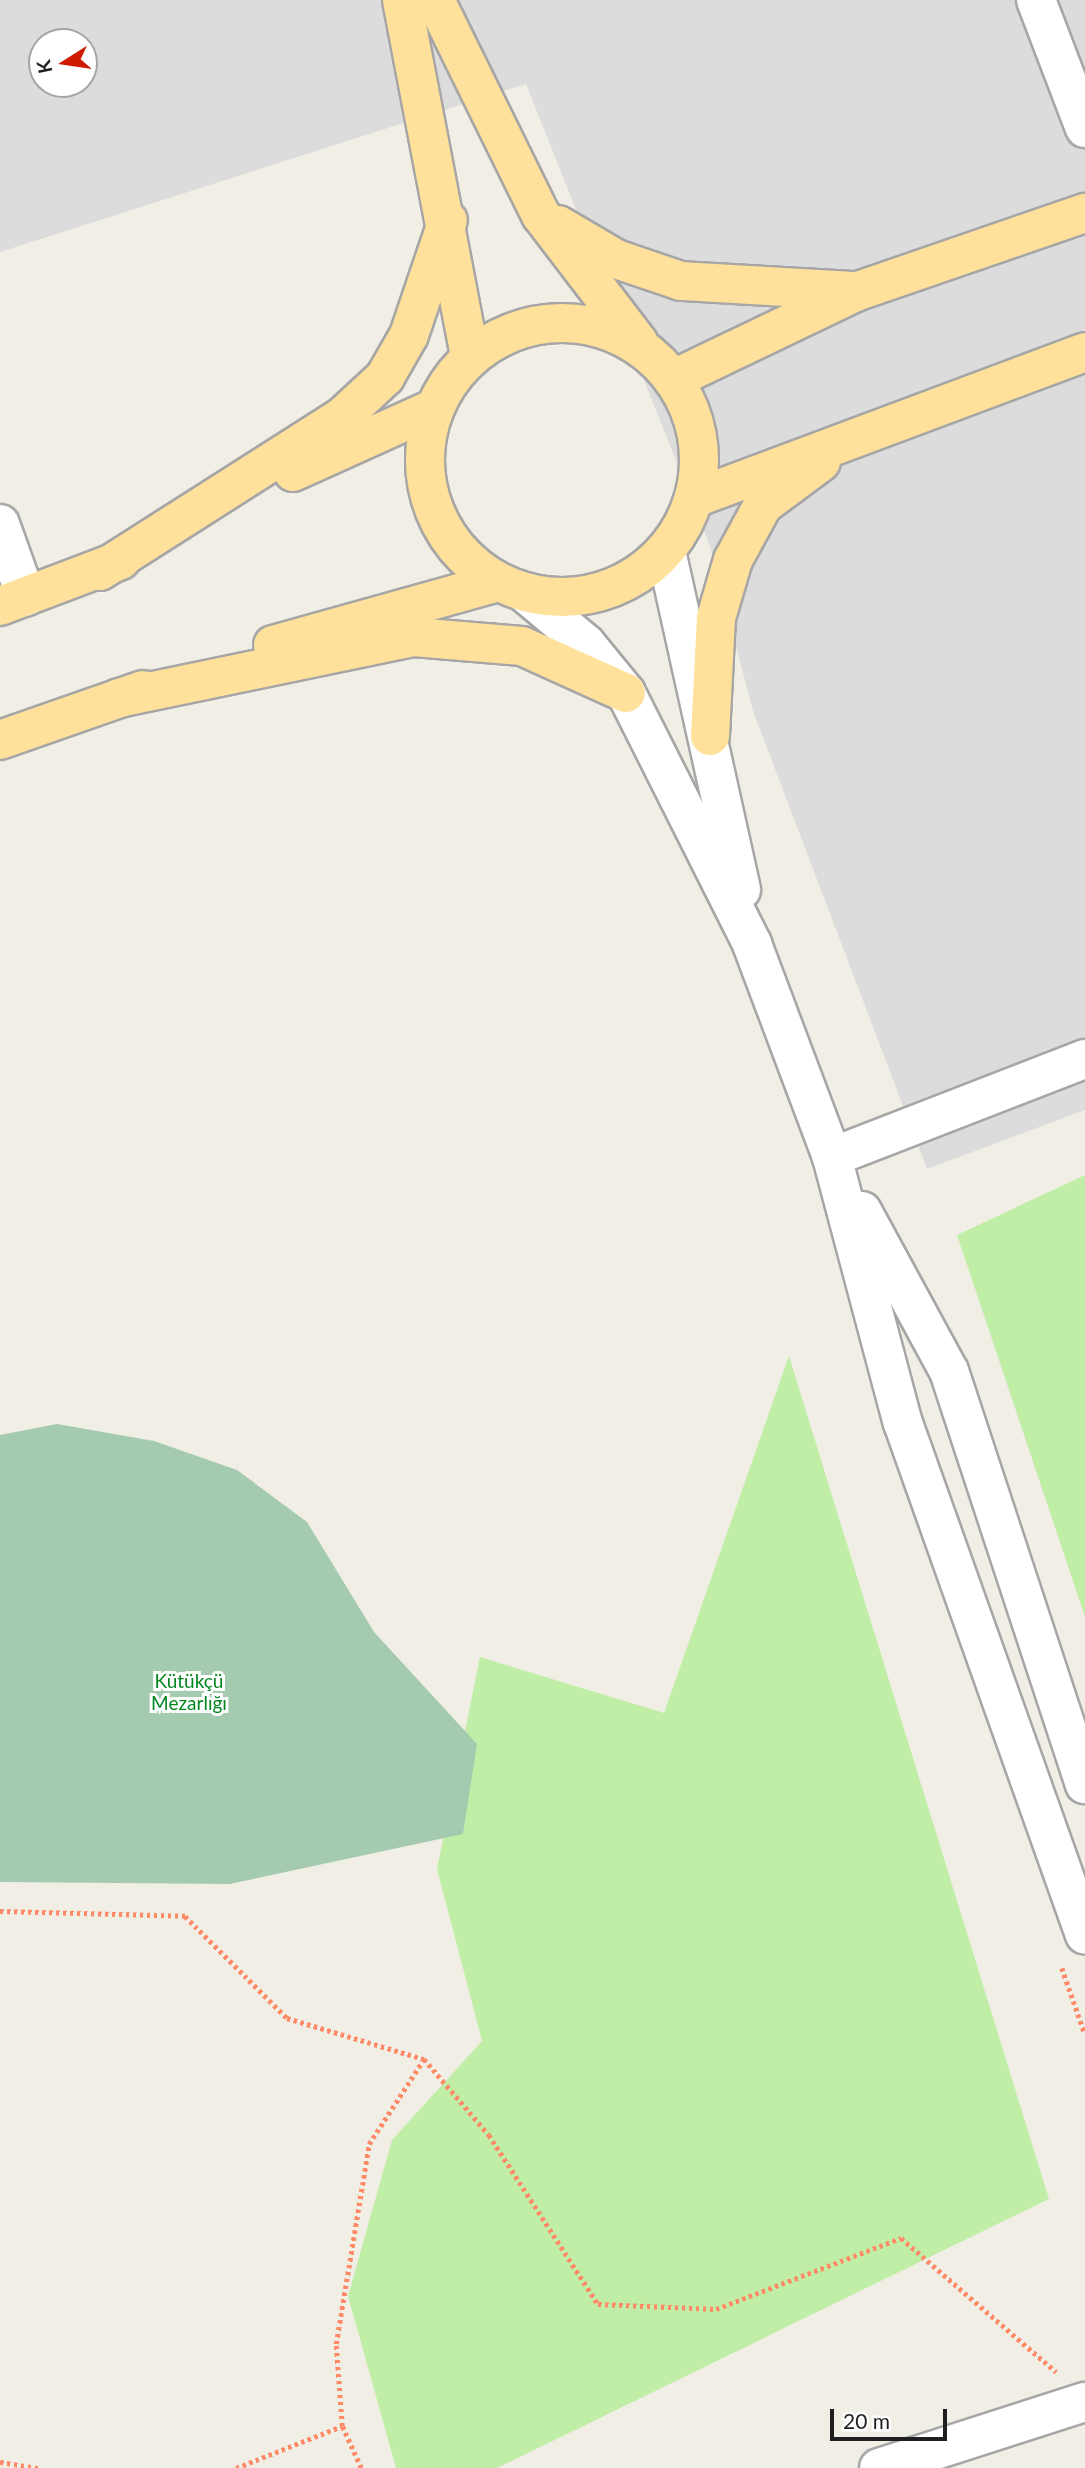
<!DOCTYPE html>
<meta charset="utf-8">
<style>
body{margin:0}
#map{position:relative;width:1085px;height:2468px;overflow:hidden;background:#f1eee5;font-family:Lato,sans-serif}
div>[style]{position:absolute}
.residential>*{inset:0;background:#dddcdc}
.grass>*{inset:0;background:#c1eea7}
.cemetery>*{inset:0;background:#a4cbaf}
.path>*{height:4.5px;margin-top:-2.25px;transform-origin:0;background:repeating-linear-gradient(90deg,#ff8a67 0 3.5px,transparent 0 7px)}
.roads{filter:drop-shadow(2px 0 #a6a6a6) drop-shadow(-2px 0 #a6a6a6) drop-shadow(0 2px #a6a6a6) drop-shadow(0 -2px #a6a6a6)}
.minor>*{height:38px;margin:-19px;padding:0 19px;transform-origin:19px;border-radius:19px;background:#fff}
.tertiary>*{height:38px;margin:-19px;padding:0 19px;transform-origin:19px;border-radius:19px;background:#fff}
.primary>*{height:38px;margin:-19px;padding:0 19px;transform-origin:19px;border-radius:19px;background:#ffe19b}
.primary>.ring{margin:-19px;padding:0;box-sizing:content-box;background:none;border:38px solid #ffe19b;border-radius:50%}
span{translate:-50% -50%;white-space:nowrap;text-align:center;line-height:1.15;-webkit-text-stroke:6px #fff;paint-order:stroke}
.park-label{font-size:19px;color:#03871f}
.north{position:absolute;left:28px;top:28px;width:70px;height:70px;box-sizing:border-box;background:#fff;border:2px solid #a5a5a5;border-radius:50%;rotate:258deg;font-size:19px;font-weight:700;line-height:28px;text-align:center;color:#1f1f1f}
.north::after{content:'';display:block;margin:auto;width:24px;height:32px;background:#ce1a00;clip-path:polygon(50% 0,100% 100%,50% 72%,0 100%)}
.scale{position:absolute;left:830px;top:2409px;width:117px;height:32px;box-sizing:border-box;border:4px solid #1f1f1f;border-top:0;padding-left:9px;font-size:21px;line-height:24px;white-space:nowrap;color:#1f1f1f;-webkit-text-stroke:5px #fff;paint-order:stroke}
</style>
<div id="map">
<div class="residential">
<i style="clip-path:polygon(evenodd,0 0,1085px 0,1085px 1110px,927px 1169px,753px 711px,710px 546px,526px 84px,0 252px,0 0,42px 42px,84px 42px,84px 84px,42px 84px,42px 42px)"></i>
</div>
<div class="grass">
<i style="clip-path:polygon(1085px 1175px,1085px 1617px,957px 1235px)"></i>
<i style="clip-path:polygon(789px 1356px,1049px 2199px,497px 2468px,396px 2468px,348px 2296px,392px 2140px,482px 2041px,437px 1869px,480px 1657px,664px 1713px)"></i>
</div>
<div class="cemetery">
<i style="clip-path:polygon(57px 1424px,154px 1441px,237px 1470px,307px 1522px,374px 1632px,477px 1744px,463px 1834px,230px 1884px,0 1882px,0 1435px)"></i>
</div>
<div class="path">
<i style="left:0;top:1911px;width:185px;rotate:1.5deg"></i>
<i style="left:185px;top:1916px;width:144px;rotate:45deg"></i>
<i style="left:287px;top:2018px;width:143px;rotate:16.7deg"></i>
<i style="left:424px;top:2059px;width:100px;rotate:49.5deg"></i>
<i style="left:489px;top:2135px;width:201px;rotate:57.2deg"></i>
<i style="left:598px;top:2304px;width:118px;rotate:2.4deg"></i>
<i style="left:716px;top:2309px;width:198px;rotate:-21deg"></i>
<i style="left:901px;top:2238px;width:205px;rotate:40.8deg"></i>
<i style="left:1062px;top:1968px;width:70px;rotate:70.8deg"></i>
<i style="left:0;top:2462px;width:39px;rotate:9deg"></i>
<i style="left:236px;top:2468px;width:114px;rotate:-21.6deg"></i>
<i style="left:361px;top:2468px;width:46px;rotate:-114.3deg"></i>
<i style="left:342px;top:2426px;width:82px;rotate:-94.2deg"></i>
<i style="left:336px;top:2344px;width:203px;rotate:-80.6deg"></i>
<i style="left:369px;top:2144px;width:101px;rotate:-57.1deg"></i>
</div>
<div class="roads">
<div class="minor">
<i style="left:1036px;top:0;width:137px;rotate:69.1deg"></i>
<i style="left:0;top:524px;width:77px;rotate:70.4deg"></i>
<i style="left:832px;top:1157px;width:271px;rotate:-21.2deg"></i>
<i style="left:879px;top:2468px;width:216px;rotate:-17.8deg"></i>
</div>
<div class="tertiary">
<i style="left:666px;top:551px;width:347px;rotate:77.5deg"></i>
<i style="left:526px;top:594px;width:78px;rotate:39.8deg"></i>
<i style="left:586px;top:644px;width:63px;rotate:50.8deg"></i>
<i style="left:626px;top:693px;width:281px;rotate:63.3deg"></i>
<i style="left:752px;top:944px;width:228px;rotate:69.4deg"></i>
<i style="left:832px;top:1157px;width:275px;rotate:75.1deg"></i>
<i style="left:903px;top:1423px;width:543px;rotate:70.43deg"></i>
<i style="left:862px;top:1211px;width:182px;rotate:61.5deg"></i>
<i style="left:949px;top:1371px;width:435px;rotate:71.8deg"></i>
</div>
<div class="primary">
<i style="left:402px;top:0;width:364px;rotate:79.2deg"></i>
<i style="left:435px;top:0;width:240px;rotate:63.8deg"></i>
<i style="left:541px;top:215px;width:161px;rotate:52.6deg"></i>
<i style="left:558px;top:225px;width:67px;rotate:30.4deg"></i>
<i style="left:616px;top:259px;width:69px;rotate:18.7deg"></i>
<i style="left:681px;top:281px;width:175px;rotate:3.3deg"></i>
<i class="ring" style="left:425px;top:323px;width:236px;height:236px"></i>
<i style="left:674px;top:379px;width:204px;rotate:-25.6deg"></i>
<i style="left:858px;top:291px;width:240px;rotate:-19deg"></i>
<i style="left:293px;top:472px;width:156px;rotate:-24.3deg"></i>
<i style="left:695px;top:498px;width:416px;rotate:-20.5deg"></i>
<i style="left:100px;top:571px;width:287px;rotate:-32.5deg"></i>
<i style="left:342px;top:417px;width:59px;rotate:-42.9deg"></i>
<i style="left:385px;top:377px;width:48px;rotate:-60.3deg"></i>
<i style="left:409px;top:335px;width:121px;rotate:-71.3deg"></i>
<i style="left:0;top:606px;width:129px;rotate:-20.8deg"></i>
<i style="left:273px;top:645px;width:234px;rotate:-15.6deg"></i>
<i style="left:119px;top:698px;width:301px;rotate:-11.7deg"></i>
<i style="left:414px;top:637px;width:108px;rotate:4.8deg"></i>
<i style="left:522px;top:646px;width:114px;rotate:24.3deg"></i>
<i style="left:710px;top:736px;width:118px;rotate:-87.1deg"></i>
<i style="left:716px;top:618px;width:60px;rotate:-73.7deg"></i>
<i style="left:733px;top:560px;width:63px;rotate:-61.4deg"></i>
<i style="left:763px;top:505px;width:72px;rotate:-36.6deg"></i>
<i style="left:0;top:740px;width:151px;rotate:-19.3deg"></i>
</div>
</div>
<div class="park-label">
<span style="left:189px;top:1692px">Kütükçü<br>Mezarlığı</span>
</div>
<div class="north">K</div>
<div class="scale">20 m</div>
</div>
